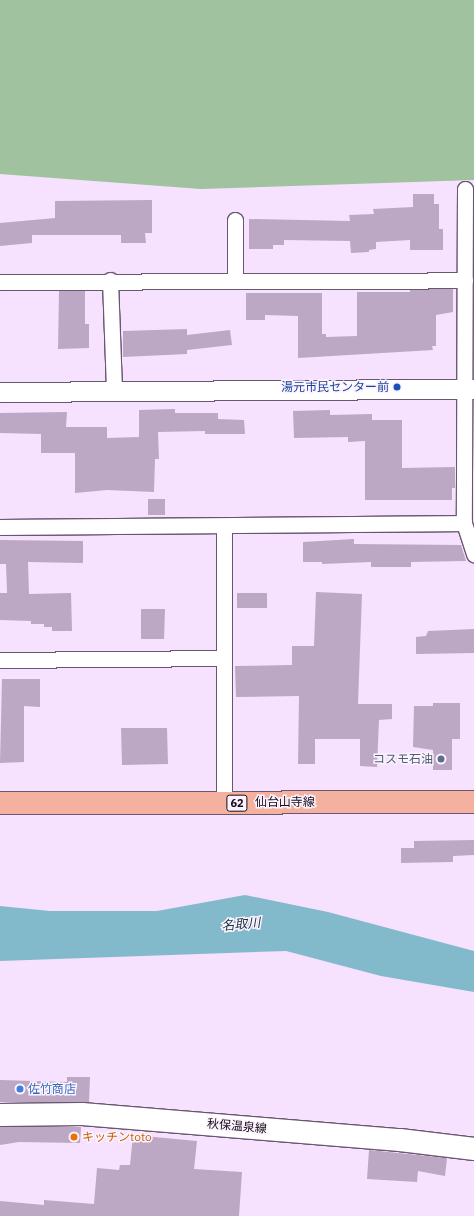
<!DOCTYPE html>
<meta charset="utf-8">
<style>
body{margin:0}
#map{position:relative;width:474px;height:1216px;overflow:hidden;background:#f6e1fe;font-family:"IBM Plex Sans","Noto Sans JP",sans-serif}
div>[style]{position:absolute}
.forest>*{inset:0;background:#a0c29f}
.water>*{inset:0;background:#83bacb}
.building>*{inset:0;background:#bca8c4}
.roads{filter:drop-shadow(1px 0 #695770) drop-shadow(-1px 0 #695770) drop-shadow(0 1px #695770) drop-shadow(0 -1px #695770)}
.minor>*{height:15px;margin:-7.5px;padding:0 7.5px;transform-origin:7.5px;border-radius:7.5px;background:#fff}
.tertiary>*{height:19px;margin:-9.5px;padding:0 9.5px;transform-origin:9.5px;border-radius:9.5px;background:#fff}
.secondary>*{height:22px;margin:-11px;padding:0 11px;transform-origin:11px;border-radius:11px;background:#fff}
.primary>*{height:22px;margin:-11px;padding:0 11px;transform-origin:11px;border-radius:11px;background:#f4b19f}
.dots>*{width:11px;height:11px;translate:-50% -50%;box-sizing:border-box;border:2px solid #fcf3ff;border-radius:50%}
span{translate:-50% -50%;white-space:nowrap;text-align:center;line-height:1.15;-webkit-text-stroke:3px #fcf3ff;paint-order:stroke}
.shield-label span{padding:1px 3px;background:#fcf3ff;border:1px solid;border-radius:3px;-webkit-text-stroke-width:0}
.shield-label{font-size:11px;color:#140d16;font-weight:700}
.transit-label{font-size:12px;color:#164399}
.right{translate:-100% -50%;text-align:right}
.service-label{font-size:12px;color:#4e5e75}
.street-label{font-size:12px;color:#140d16}
.shop-label{font-size:12px;color:#366cbe}
.left{translate:0 -50%;text-align:left}
.food-label{font-size:12px;color:#c56008}
.water-label{font-size:13px;color:#153139;font-style:italic}
</style>
<div id="map">
<div class="forest">
<i style="clip-path:polygon(0 0,474px 0,474px 180px,201px 189px,0 174px)"></i>
</div>
<div class="water">
<i style="clip-path:polygon(245px 895px,328px 912px,474px 951px,474px 992px,381px 976px,286px 951px,0 961px,0 906px,50px 911px,157px 911px)"></i>
</div>
<div class="building">
<i style="clip-path:polygon(413px 194px,434px 194px,434px 204px,439px 204px,439px 229px,443px 229px,443px 250px,410px 250px,410px 240px,376px 242px,376px 249px,369px 250px,369px 252px,351px 253px,350px 241px,284px 240px,284px 245px,273px 245px,273px 249px,249px 249px,249px 219px,350px 221px,349px 215px,374px 214px,373px 209px,413px 207px)"></i>
<i style="clip-path:polygon(152px 200px,152px 233px,145px 233px,146px 243px,121px 243px,121px 235px,32px 235px,32px 243px,0 246px,0 223px,55px 218px,55px 201px)"></i>
<i style="clip-path:polygon(410px 289px,453px 289px,453px 312px,436px 315px,436px 346px,432px 346px,433px 350px,298px 358px,298px 316px,265px 315px,265px 320px,246px 320px,246px 293px,322px 293px,322px 334px,326px 334px,326px 337px,357px 336px,357px 292px,410px 292px)"></i>
<i style="clip-path:polygon(59px 291px,85px 291px,85px 324px,89px 324px,89px 348px,58px 349px)"></i>
<i style="clip-path:polygon(187px 329px,187px 335px,230px 330px,232px 345px,187px 350px,187px 354px,123px 357px,123px 331px)"></i>
<i style="clip-path:polygon(175px 409px,175px 413px,218px 413px,218px 419px,244px 420px,245px 434px,205px 434px,205px 431px,158px 432px,159px 459px,155px 459px,154px 492px,107px 490px,75px 493px,75px 453px,41px 453px,41px 434px,0 433px,0 413px,67px 412px,66px 427px,107px 427px,107px 438px,139px 437px,139px 410px)"></i>
<i style="clip-path:polygon(330px 410px,330px 415px,372px 414px,372px 420px,402px 420px,402px 468px,455px 467px,455px 488px,452px 488px,452px 500px,365px 500px,365px 441px,348px 442px,348px 437px,294px 438px,293px 411px)"></i>
<i style="clip-path:polygon(148px 499px,165px 499px,165px 515px,148px 515px)"></i>
<i style="clip-path:polygon(354px 539px,354px 544px,461px 545px,466px 561px,411px 562px,411px 567px,371px 567px,371px 562px,322px 564px,322px 562px,303px 562px,303px 542px)"></i>
<i style="clip-path:polygon(0 540px,83px 541px,83px 563px,28px 562px,29px 594px,71px 593px,72px 631px,52px 631px,52px 627px,44px 627px,44px 624px,31px 624px,31px 621px,0 620px,0 593px,7px 593px,6px 564px,0 564px)"></i>
<i style="clip-path:polygon(316px 592px,362px 594px,358px 704px,392px 704px,392px 719px,379px 720px,377px 767px,360px 766px,360px 739px,315px 739px,315px 764px,298px 764px,299px 696px,236px 697px,235px 666px,292px 665px,292px 646px,314px 646px)"></i>
<i style="clip-path:polygon(237px 593px,267px 593px,267px 608px,237px 608px)"></i>
<i style="clip-path:polygon(141px 609px,165px 609px,164px 639px,141px 639px)"></i>
<i style="clip-path:polygon(474px 629px,474px 653px,416px 654px,416px 637px,426px 636px,428px 631px)"></i>
<i style="clip-path:polygon(2px 679px,40px 679px,40px 707px,24px 706px,24px 762px,0 763px)"></i>
<i style="clip-path:polygon(433px 703px,460px 703px,460px 739px,452px 739px,452px 770px,433px 770px,433px 750px,413px 747px,414px 706px,433px 706px)"></i>
<i style="clip-path:polygon(121px 728px,167px 728px,168px 764px,122px 765px)"></i>
<i style="clip-path:polygon(474px 840px,474px 855px,453px 856px,453px 862px,401px 863px,401px 848px,414px 848px,414px 841px)"></i>
<i style="clip-path:polygon(67px 1077px,90px 1077px,89px 1102px,0 1102px,0 1080px,67px 1082px)"></i>
<i style="clip-path:polygon(0 1127px,81px 1127px,80px 1143px,19px 1142px,0 1145px)"></i>
<i style="clip-path:polygon(133px 1135px,197px 1141px,194px 1169px,242px 1172px,239px 1216px,0 1216px,0 1201px,44px 1205px,44px 1200px,94px 1204px,97px 1168px,119px 1170px,120px 1165px,130px 1165px)"></i>
<i style="clip-path:polygon(369px 1150px,447px 1158px,445px 1176px,418px 1171px,417px 1182px,367px 1179px)"></i>
</div>
<div class="roads">
<div class="minor">
<i style="left:465px;top:189px;width:334px;rotate:90.2deg"></i>
<i style="left:464px;top:523px;width:33px;rotate:72deg"></i>
<i style="left:235px;top:279px;width:59px;rotate:-90deg"></i>
<i style="left:110px;top:280px;width:111px;rotate:87.9deg"></i>
<i style="left:0;top:282px;width:465px;rotate:-0.2deg"></i>
<i style="left:0;top:527px;width:464px;rotate:-0.5deg"></i>
<i style="left:0;top:660px;width:224px;rotate:-0.5deg"></i>
<i style="left:224px;top:803px;width:277px;rotate:-90deg"></i>
</div>
<div class="tertiary">
<i style="left:0;top:392px;width:474px;rotate:-0.4deg"></i>
</div>
<div class="secondary">
<i style="left:0;top:1115px;width:82px;rotate:-0.7deg"></i>
<i style="left:82px;top:1114px;width:319px;rotate:4.7deg"></i>
<i style="left:400px;top:1140px;width:75px;rotate:6.9deg"></i>
</div>
<div class="primary">
<i style="left:0;top:803px;width:474px;rotate:-0.1deg"></i>
</div>
</div>
<div class="dots">
<i style="left:397px;top:387px;background:#1a4fb4"></i>
<i style="left:441px;top:759px;background:#5c6f8a"></i>
<i style="left:20px;top:1089px;background:#3f7fe0"></i>
<i style="left:74px;top:1137px;background:#e8710a"></i>
</div>
<div class="shield-label">
<span style="left:237px;top:803px">62</span>
</div>
<div class="transit-label">
<span class="right" style="left:389px;top:387px">湯元市民センター前</span>
</div>
<div class="service-label">
<span class="right" style="left:433px;top:759px">コスモ石油</span>
</div>
<div class="street-label">
<span style="left:285px;top:802px">仙台山寺線</span>
<span style="left:237px;top:1126px;rotate:5deg">秋保温泉線</span>
</div>
<div class="shop-label">
<span class="left" style="left:28px;top:1089px">佐竹商店</span>
</div>
<div class="food-label">
<span class="left" style="left:82px;top:1137px">キッチンtoto</span>
</div>
<div class="water-label">
<span style="left:241px;top:925px;rotate:-5deg">名取川</span>
</div>
</div>
